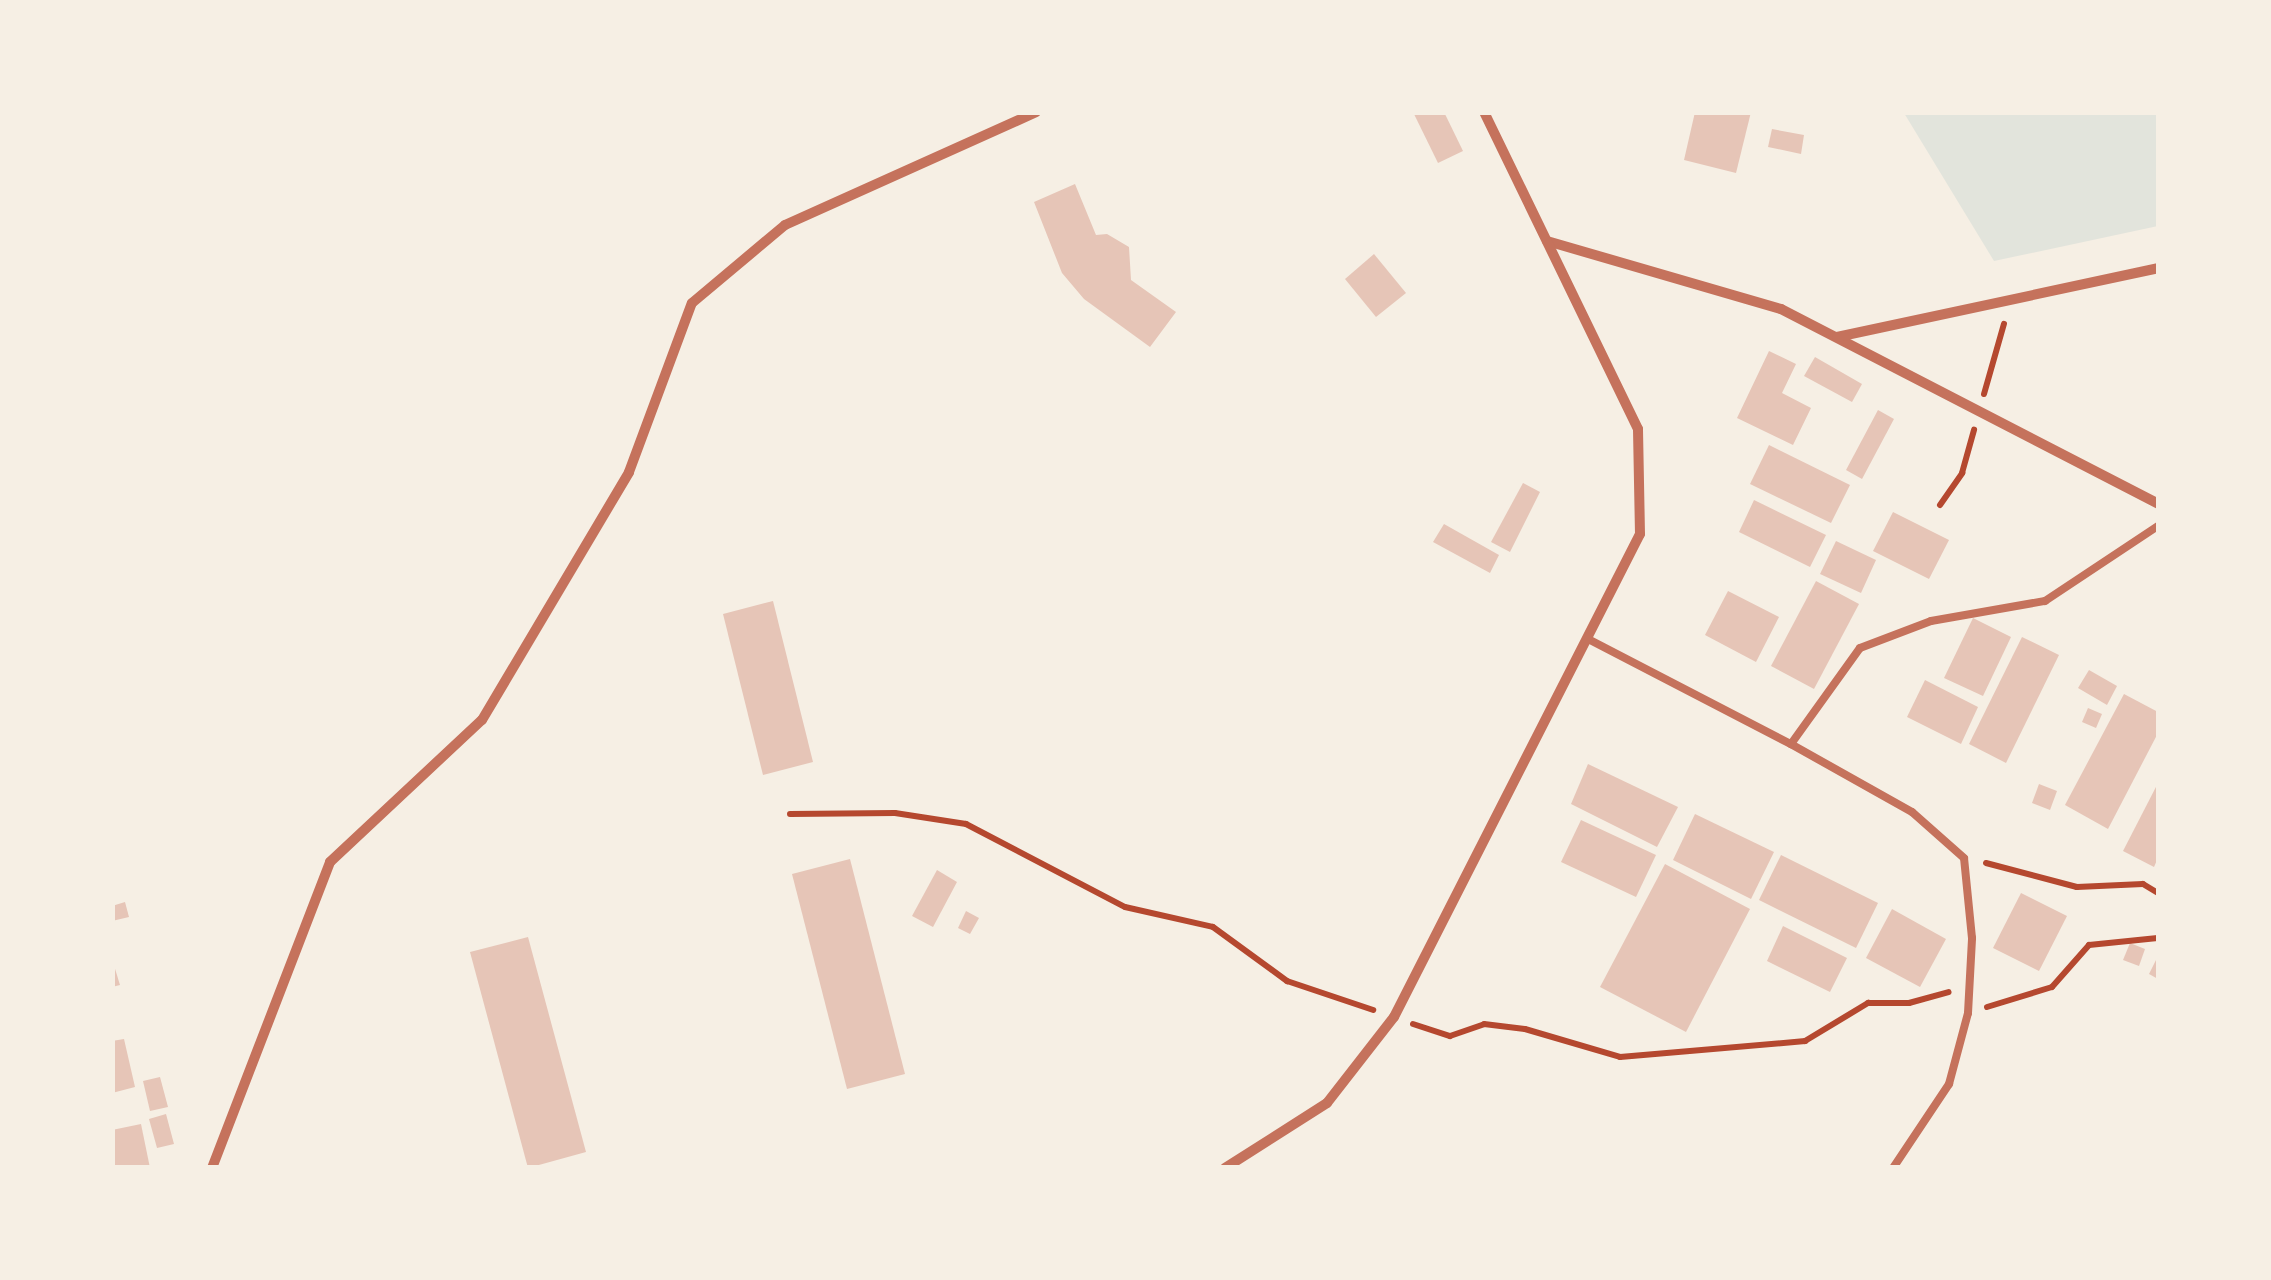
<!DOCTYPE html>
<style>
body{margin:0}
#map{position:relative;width:2271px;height:1280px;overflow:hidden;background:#f6efe4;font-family:Quicksand,sans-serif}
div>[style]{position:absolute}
.green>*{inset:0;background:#e2e4dc}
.building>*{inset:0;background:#e6c5b7}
.path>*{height:6px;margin:-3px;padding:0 3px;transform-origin:3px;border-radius:3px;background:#b5482f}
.service>*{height:8px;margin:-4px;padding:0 4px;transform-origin:4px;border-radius:4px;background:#c5725c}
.minor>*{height:10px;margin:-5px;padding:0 5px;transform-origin:5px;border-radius:5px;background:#c5725c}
span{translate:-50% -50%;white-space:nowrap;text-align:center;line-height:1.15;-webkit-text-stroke:8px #f6efe4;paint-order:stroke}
.frame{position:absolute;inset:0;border:115px solid #f6efe4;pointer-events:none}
</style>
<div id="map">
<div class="green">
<i style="clip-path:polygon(1904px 113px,2158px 113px,2158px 226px,1994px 261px)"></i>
</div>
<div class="building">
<i style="clip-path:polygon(1413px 112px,1444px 112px,1463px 151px,1438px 163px)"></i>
<i style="clip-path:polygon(1695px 112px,1751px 112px,1736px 173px,1684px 160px)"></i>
<i style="clip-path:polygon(1772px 129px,1804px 135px,1801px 154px,1768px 147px)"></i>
<i style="clip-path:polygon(1075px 184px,1096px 235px,1107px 234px,1129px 247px,1131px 280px,1176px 312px,1150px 347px,1084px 299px,1062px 273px,1034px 202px)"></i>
<i style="clip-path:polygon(1374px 254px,1406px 293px,1376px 317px,1345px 279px)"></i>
<i style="clip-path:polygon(1769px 351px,1796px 364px,1782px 393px,1811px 408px,1793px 445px,1737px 418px)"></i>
<i style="clip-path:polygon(1815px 357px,1862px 384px,1852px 402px,1804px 376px)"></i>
<i style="clip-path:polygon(1878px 410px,1894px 419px,1862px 479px,1846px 470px)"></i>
<i style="clip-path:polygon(1769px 445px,1850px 485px,1831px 523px,1750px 484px)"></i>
<i style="clip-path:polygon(1523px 483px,1540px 492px,1510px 552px,1491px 542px)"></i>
<i style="clip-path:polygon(1754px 500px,1826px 535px,1810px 567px,1739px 532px)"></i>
<i style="clip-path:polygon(1893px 512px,1949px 540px,1929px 579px,1873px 551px)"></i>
<i style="clip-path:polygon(1444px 524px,1499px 555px,1490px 573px,1433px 542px)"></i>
<i style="clip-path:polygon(1836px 541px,1876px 560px,1861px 593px,1820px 574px)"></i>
<i style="clip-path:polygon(1816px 581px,1859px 604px,1814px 689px,1771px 666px)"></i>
<i style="clip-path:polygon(1728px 591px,1779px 617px,1756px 662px,1705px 635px)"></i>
<i style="clip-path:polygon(773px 601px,813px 762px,763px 775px,723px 614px)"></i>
<i style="clip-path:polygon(1973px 618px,2011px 637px,1983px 696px,1944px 678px)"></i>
<i style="clip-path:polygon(2022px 637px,2059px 655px,2006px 763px,1969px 744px)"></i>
<i style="clip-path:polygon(2089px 670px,2117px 686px,2107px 705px,2078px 688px)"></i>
<i style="clip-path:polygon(1925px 680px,1978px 707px,1961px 744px,1907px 717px)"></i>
<i style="clip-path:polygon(2124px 694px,2158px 712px,2158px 733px,2108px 829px,2065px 805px)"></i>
<i style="clip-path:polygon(2088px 708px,2102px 714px,2096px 728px,2082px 722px)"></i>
<i style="clip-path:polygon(1588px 764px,1678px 807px,1657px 847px,1571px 804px)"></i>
<i style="clip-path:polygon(2158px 783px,2158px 858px,2154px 867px,2123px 851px)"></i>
<i style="clip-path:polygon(2039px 784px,2057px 791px,2050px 810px,2032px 803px)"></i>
<i style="clip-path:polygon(1695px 814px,1774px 852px,1751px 899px,1673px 860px)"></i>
<i style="clip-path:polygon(1581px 820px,1656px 855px,1636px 897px,1561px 862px)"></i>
<i style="clip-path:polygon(1781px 855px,1878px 903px,1856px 948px,1759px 900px)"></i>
<i style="clip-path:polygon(850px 859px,905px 1074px,847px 1089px,792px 874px)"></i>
<i style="clip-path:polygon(1665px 864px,1750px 909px,1686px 1032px,1600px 987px)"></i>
<i style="clip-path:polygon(937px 870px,957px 882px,933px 927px,912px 916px)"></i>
<i style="clip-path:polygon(2021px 893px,2067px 916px,2039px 971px,1993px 948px)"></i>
<i style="clip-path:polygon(125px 902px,129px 917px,112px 921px,112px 906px)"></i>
<i style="clip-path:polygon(1892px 909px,1946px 939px,1920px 987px,1866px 958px)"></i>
<i style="clip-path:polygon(966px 911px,979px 918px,970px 934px,958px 928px)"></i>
<i style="clip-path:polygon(1783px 926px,1847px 958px,1830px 992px,1767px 961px)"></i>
<i style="clip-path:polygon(528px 937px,586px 1152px,528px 1168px,470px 952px)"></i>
<i style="clip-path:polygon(2130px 943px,2145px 949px,2139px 966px,2123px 960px)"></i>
<i style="clip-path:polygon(2158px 956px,2158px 979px,2149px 974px)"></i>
<i style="clip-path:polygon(112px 959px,120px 985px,112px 987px)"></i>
<i style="clip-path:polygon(124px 1039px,135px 1087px,112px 1093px,112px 1041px)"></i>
<i style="clip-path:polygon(160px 1077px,168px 1107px,150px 1111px,143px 1081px)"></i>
<i style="clip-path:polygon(166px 1114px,174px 1144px,157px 1148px,149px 1119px)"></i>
<i style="clip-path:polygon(141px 1124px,150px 1168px,112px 1168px,112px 1130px)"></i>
</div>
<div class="path">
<i style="left:1984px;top:394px;width:73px;rotate:-74.1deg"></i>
<i style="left:1940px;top:505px;width:39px;rotate:-55deg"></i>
<i style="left:1962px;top:473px;width:45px;rotate:-74.4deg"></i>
<i style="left:790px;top:814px;width:105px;rotate:-0.5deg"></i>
<i style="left:895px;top:813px;width:72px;rotate:8.8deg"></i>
<i style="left:966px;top:824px;width:179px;rotate:27.6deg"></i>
<i style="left:1125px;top:907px;width:90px;rotate:12.8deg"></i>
<i style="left:1213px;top:927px;width:92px;rotate:36.1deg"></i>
<i style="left:1287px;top:981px;width:91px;rotate:18.6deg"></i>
<i style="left:1986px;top:863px;width:94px;rotate:14.8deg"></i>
<i style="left:2077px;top:887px;width:66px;rotate:-2.6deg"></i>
<i style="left:2143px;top:884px;width:17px;rotate:31deg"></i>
<i style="left:1987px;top:1007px;width:68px;rotate:-17.1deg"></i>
<i style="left:2052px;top:987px;width:56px;rotate:-48.6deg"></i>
<i style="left:2089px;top:945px;width:69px;rotate:-5.8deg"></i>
<i style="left:1413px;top:1024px;width:39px;rotate:18deg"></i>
<i style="left:1450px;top:1036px;width:36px;rotate:-19deg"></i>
<i style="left:1484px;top:1024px;width:41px;rotate:7deg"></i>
<i style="left:1525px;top:1029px;width:99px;rotate:16.4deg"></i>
<i style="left:1620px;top:1057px;width:186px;rotate:-4.9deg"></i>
<i style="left:1805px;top:1041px;width:74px;rotate:-31.1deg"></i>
<i style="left:1868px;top:1003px;width:41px"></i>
<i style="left:1909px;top:1003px;width:41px;rotate:-15.4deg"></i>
</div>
<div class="service">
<i style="left:1590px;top:640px;width:226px;rotate:27.4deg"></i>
<i style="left:1893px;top:1168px;width:101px;rotate:-56.3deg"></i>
<i style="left:1949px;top:1084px;width:73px;rotate:-75deg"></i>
<i style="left:1968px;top:1013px;width:75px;rotate:-86.9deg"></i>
<i style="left:1972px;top:938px;width:80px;rotate:-95.7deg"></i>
<i style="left:1964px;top:858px;width:69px;rotate:-138.5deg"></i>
<i style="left:1912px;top:812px;width:139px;rotate:-150.7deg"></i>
<i style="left:1791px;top:744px;width:118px;rotate:-54.3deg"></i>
<i style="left:1860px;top:648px;width:76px;rotate:-20.8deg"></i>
<i style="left:1931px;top:621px;width:116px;rotate:-10deg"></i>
<i style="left:2045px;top:601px;width:136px;rotate:-33.6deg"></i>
</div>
<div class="minor">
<i style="left:1547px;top:241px;width:244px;rotate:16.2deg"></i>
<i style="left:1781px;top:309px;width:424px;rotate:27.3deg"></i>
<i style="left:1837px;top:337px;width:328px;rotate:-12.1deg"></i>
<i style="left:212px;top:1168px;width:328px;rotate:-68.9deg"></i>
<i style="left:330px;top:862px;width:208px;rotate:-43.1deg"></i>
<i style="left:482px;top:720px;width:288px;rotate:-59.3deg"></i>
<i style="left:629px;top:472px;width:180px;rotate:-69.6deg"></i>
<i style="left:692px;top:303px;width:121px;rotate:-40deg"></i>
<i style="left:785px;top:225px;width:275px;rotate:-24.2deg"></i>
<i style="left:1225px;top:1168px;width:121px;rotate:-32.5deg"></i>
<i style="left:1327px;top:1103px;width:109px;rotate:-52.1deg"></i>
<i style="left:1394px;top:1017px;width:542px;rotate:-63.01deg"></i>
<i style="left:1640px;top:534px;width:105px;rotate:-91.1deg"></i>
<i style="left:1638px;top:429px;width:352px;rotate:-115.9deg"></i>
</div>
<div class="frame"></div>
</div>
